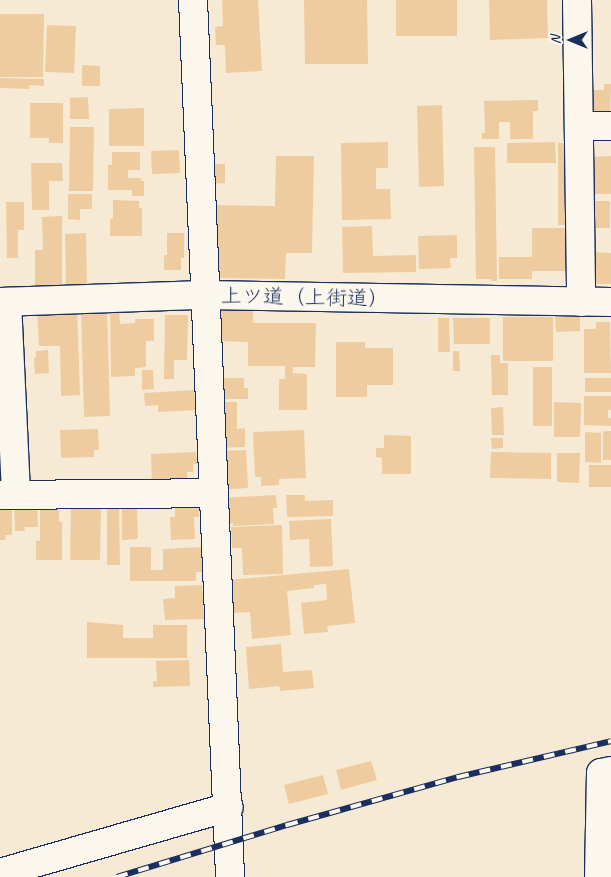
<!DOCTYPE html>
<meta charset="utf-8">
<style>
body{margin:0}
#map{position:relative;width:611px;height:877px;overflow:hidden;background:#f7ead5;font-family:Caveat,"Klee One",sans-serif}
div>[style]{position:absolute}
.building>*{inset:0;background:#eecc9f}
.roads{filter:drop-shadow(1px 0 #1b2f5e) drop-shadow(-1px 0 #1b2f5e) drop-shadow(0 1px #1b2f5e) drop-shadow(0 -1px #1b2f5e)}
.minor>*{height:28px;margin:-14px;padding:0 14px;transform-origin:14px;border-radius:14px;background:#fbf7ec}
.rail>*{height:5.5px;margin-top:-2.75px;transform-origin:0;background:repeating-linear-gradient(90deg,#fbf7ec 0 11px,#1b2f5e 0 22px);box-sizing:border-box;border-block:1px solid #1b2f5e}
span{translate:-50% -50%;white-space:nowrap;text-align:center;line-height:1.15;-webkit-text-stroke:5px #fbf7ec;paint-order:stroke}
.street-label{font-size:21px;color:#1b2f5e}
.north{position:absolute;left:546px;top:15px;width:50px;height:50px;-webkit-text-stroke:4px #fbf7ec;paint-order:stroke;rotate:270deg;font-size:14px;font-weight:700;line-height:20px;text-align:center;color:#1b2f5e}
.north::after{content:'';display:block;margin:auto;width:18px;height:22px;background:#1b2f5e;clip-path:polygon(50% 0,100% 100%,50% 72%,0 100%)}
</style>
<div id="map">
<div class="building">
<i style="clip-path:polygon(222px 0,258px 0,262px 71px,226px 73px,225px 45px,216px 45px,215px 27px,223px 26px)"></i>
<i style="clip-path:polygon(304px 0,367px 0,368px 64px,305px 64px)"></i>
<i style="clip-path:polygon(396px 0,457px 0,457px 36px,396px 36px)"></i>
<i style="clip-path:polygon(489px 0,547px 0,548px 38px,490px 40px)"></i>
<i style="clip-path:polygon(0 14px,44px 14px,43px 77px,0 77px)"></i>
<i style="clip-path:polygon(47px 25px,76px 26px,74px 73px,45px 72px)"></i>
<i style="clip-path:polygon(82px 65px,100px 66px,100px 86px,82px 86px)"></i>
<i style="clip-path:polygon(0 78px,44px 79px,44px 86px,29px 85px,29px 89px,0 88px)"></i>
<i style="clip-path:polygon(604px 84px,611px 84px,610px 122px,593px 122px,593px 112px,586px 112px,586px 99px,592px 99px,592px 90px,604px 90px)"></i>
<i style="clip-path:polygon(88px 97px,89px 119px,70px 119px,70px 98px)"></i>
<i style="clip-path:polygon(538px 100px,538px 111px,533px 111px,533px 139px,510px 139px,510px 122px,499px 122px,499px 139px,482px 139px,482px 133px,485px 133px,484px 101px)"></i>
<i style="clip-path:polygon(30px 103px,63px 103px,63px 143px,49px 143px,49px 138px,30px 138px)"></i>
<i style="clip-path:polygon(442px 105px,444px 186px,419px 187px,417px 106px)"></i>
<i style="clip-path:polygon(144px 108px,144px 146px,109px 146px,109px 109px)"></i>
<i style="clip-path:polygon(70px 127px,94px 127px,93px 191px,69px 191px)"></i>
<i style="clip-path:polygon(388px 142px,388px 168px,376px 168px,376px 189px,390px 189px,391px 219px,342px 220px,341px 143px)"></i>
<i style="clip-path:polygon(555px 142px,556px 163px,507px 163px,507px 143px)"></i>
<i style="clip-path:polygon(558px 143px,573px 143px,574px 225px,558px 225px)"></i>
<i style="clip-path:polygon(474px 147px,495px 147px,497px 281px,491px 281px,491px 279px,476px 279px)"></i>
<i style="clip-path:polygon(179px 150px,180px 173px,152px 174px,151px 151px)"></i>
<i style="clip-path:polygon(112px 152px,140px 152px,140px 170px,128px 170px,128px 178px,141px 178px,141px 181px,144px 181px,144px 196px,132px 196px,132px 190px,108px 190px,108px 165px,112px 165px)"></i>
<i style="clip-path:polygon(276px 156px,314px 156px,312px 253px,286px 253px,285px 279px,210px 278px,211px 205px,275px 206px)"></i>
<i style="clip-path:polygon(611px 156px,611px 194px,586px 194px,591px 157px)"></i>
<i style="clip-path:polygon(31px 163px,62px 163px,63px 181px,49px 181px,49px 210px,32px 210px)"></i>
<i style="clip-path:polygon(208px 164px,225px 164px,225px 183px,208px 184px)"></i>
<i style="clip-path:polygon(68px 194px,92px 194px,92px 209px,80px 209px,80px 220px,68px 219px)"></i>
<i style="clip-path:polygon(113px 200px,139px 201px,139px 208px,142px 208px,142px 236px,110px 236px,110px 219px,113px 219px)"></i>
<i style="clip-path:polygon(588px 201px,610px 201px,610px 228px,588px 228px)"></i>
<i style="clip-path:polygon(6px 202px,24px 202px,24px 230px,18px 230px,18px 258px,7px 258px)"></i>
<i style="clip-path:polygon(62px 216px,62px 287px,35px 287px,35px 250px,43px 250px,42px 217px)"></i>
<i style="clip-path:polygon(372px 226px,373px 256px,416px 255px,416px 272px,343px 273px,342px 227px)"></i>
<i style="clip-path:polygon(532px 228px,573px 228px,573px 271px,532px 271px,532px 279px,499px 279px,499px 257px,532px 257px)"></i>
<i style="clip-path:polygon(86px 233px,87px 286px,66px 287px,65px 234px)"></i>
<i style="clip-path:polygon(167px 233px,184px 233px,184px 258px,181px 258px,181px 270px,164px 270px,164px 255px,167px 255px)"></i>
<i style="clip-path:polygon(457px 235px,457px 258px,450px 258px,451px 268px,419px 269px,418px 236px)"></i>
<i style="clip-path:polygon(591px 252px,611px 253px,611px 284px,590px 284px)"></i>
<i style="clip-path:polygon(77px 307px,80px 395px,61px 396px,60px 346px,39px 346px,37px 308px)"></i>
<i style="clip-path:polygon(107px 309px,110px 416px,84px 417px,81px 310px)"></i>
<i style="clip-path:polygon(218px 309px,253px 309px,253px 323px,316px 323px,315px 367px,293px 367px,293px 373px,307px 374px,307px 410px,279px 410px,279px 379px,285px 379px,285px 366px,248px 366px,248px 342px,218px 341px)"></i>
<i style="clip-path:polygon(110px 310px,119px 310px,120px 324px,135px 323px,135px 319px,154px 319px,154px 341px,146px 341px,146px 367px,135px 368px,135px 376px,111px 377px)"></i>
<i style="clip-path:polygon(165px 315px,188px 315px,187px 360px,174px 360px,174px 379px,164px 379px)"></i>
<i style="clip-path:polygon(555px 316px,580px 316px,580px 331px,556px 332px)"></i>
<i style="clip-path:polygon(503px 317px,553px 317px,553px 361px,503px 361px)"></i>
<i style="clip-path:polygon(438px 318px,449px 318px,450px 352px,438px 352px)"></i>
<i style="clip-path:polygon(453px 318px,490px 318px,490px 344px,454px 344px)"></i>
<i style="clip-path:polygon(596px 322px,610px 322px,611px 373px,584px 373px,584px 329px,596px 329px)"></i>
<i style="clip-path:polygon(336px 342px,365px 342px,365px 348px,393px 348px,393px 385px,367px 385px,367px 397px,336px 397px)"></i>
<i style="clip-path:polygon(48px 350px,49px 373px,35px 374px,34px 358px,36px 357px,36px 351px)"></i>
<i style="clip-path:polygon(453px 351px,459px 351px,460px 371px,453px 371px)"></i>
<i style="clip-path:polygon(491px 355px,500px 355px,500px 363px,508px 363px,508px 395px,492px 395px)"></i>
<i style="clip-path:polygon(533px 367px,552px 367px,552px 426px,533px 426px)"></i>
<i style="clip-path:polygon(142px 370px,153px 370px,154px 389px,142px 390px)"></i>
<i style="clip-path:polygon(217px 378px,244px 378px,244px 388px,248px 388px,248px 399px,218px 399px)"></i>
<i style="clip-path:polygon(585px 378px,611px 378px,611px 392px,585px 392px)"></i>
<i style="clip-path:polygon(194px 390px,196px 410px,158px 412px,158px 405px,145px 406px,144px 393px)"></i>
<i style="clip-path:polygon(584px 396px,611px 396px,611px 410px,608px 410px,608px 418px,611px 418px,611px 426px,584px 425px)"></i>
<i style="clip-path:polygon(213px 402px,237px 402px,237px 429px,245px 428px,245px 447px,215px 448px)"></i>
<i style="clip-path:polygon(554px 402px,581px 403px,580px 437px,554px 437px)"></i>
<i style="clip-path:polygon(503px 407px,504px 435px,492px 435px,491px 408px)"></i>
<i style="clip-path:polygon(98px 429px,99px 450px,94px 450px,94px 457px,61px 458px,60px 430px)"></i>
<i style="clip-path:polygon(304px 430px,306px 478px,279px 479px,279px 485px,261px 486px,261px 477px,255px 477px,253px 432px)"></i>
<i style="clip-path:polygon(603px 431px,611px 431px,611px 460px,603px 460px)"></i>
<i style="clip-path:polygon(585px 432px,601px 433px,601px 463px,585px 462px)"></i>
<i style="clip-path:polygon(384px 435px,411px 436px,411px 474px,382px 474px,382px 458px,376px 457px,376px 448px,384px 448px)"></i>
<i style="clip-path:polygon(491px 438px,503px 438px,503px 448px,492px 449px)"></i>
<i style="clip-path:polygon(246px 450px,248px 488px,218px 490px,216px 451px)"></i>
<i style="clip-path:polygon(196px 452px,197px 464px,193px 464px,193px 472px,187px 472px,188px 487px,152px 488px,151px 454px)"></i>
<i style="clip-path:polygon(491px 452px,551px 453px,551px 479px,490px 478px)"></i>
<i style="clip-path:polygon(557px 453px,580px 453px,579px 483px,557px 482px)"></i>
<i style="clip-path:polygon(589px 465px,611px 465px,611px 487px,589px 487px)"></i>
<i style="clip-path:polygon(276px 495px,277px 508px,273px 508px,274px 524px,233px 526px,233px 523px,220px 524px,219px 498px)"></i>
<i style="clip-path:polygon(286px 495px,305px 495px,305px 501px,333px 500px,333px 516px,287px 517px)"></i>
<i style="clip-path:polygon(37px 499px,38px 527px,24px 527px,25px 531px,15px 531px,14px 500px)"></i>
<i style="clip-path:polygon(0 500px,12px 500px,12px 535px,5px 535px,6px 540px,0 540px)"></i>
<i style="clip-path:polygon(71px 503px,101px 503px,100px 560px,70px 560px)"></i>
<i style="clip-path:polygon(199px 504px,199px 517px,194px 517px,195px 539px,171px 540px,170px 517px,175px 517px,175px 505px)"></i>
<i style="clip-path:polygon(119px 506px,120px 565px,107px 565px,107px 507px)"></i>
<i style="clip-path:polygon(122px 507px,137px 507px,138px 539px,122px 540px)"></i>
<i style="clip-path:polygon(40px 509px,59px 509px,59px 522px,62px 522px,62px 560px,36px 560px,36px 541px,40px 541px)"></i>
<i style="clip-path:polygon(331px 519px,333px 566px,310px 567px,309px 539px,290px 540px,289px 521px)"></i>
<i style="clip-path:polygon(282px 525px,283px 574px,243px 575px,242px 548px,232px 548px,231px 527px)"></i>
<i style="clip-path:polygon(130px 547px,151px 547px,151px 570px,163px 570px,163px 549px,202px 547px,202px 572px,196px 572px,196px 581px,130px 581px)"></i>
<i style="clip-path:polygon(349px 569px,355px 623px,327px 626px,328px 632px,304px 634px,301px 603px,327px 600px,326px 584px,314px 585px,314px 588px,287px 591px,291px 635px,252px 639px,250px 612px,231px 613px,228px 580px)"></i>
<i style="clip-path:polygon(202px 585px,204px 619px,165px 620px,163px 599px,175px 598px,175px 586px)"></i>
<i style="clip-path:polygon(87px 622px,123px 625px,123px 638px,153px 638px,153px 625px,187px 625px,187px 658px,87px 658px)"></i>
<i style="clip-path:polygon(281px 644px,283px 672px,312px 670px,314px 688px,280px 691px,279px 686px,249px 689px,246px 647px)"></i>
<i style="clip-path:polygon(189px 660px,190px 686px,153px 687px,153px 681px,157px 681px,156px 661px)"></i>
<i style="clip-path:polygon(371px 761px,377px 780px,341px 790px,336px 770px)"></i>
<i style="clip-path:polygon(323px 775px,328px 794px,289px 804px,284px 785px)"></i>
</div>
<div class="roads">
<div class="minor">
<i style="left:193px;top:0;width:878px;rotate:87.58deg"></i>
<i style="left:577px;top:0;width:302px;rotate:89.2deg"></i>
<i style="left:579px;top:126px;width:32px"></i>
<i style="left:0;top:302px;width:204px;rotate:-2deg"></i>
<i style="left:204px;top:295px;width:407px;rotate:1deg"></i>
<i style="left:7px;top:302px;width:193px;rotate:87.3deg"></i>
<i style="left:0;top:495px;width:213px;rotate:-0.5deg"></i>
<i style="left:0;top:873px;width:238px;rotate:-16.1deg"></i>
<i style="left:599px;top:877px;width:104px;rotate:-88.9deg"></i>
<i style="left:601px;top:773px;width:10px;rotate:-11deg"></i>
</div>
</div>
<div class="rail">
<i style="left:117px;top:877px;width:178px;rotate:-17deg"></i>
<i style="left:287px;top:825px;width:178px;rotate:-15.7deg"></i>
<i style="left:458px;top:777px;width:157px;rotate:-13.2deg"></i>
</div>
<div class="street-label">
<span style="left:305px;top:297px;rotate:1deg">上ツ道（上街道）</span>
</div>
<div class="north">N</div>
</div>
